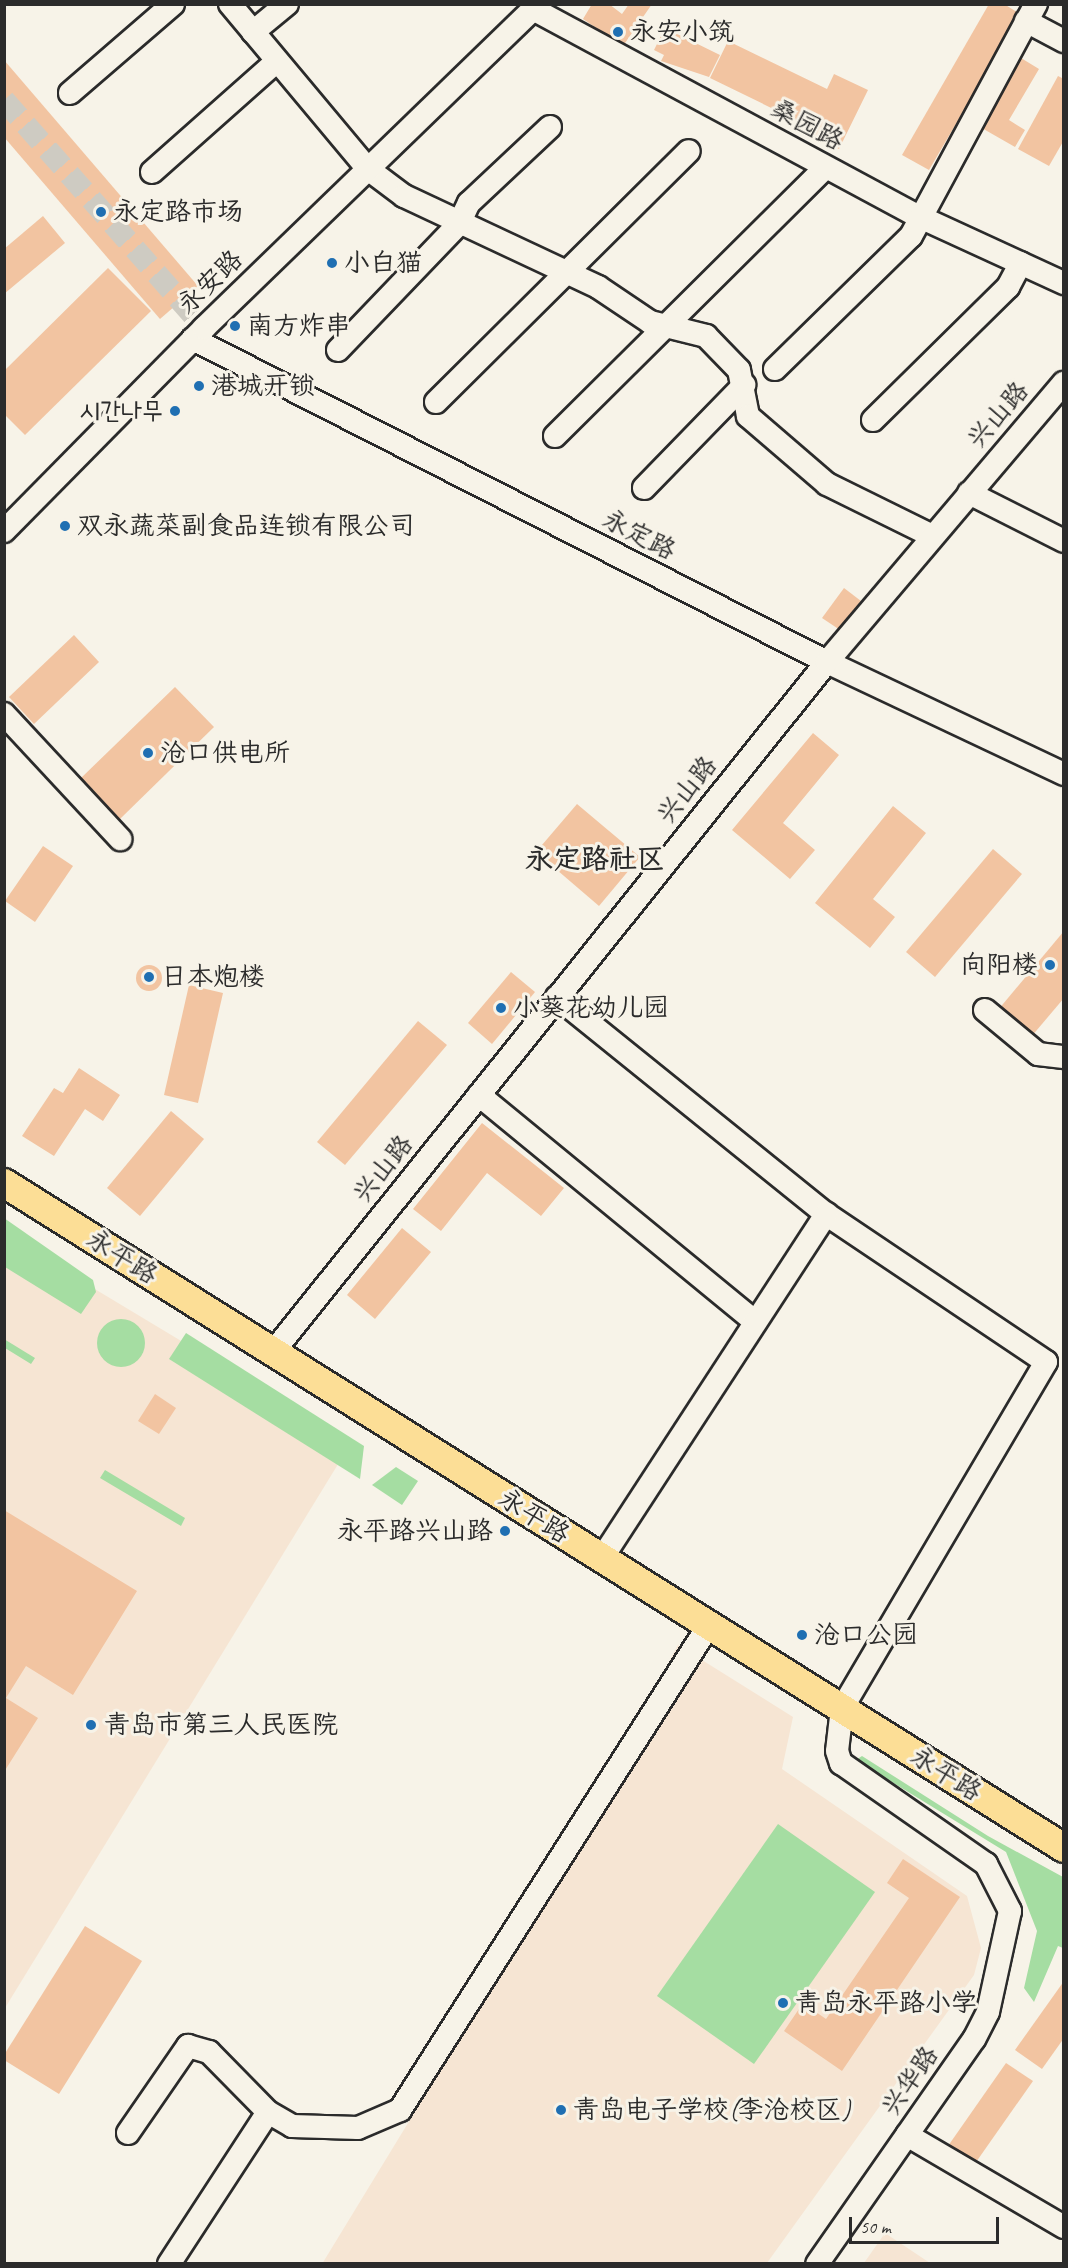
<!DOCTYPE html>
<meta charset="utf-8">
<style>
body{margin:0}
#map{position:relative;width:1068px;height:2268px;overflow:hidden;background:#f7f3e8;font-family:Caveat,"LXGW WenKai TC","Poor Story",sans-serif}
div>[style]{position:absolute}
.built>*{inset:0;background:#f6e5d3}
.green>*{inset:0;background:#a5dda2}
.round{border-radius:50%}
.building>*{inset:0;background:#f2c4a1}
.minor-tunnel>*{height:22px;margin-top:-11px;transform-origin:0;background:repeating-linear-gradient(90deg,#cecbc2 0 22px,transparent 0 33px)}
.roads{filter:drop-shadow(2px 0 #2b2b2b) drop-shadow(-2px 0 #2b2b2b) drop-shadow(0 2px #2b2b2b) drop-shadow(0 -2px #2b2b2b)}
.minor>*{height:22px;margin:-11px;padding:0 11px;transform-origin:11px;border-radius:11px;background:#f7f3e8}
.major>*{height:28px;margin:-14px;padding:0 14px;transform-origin:14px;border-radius:14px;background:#fcde96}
.dots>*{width:16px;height:16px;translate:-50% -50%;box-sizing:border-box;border:3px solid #f7f3e8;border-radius:50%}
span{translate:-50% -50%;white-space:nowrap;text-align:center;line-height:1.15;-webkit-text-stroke:6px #f7f3e8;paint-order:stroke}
.poi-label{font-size:26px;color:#2b2b2b}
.left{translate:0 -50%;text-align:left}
.right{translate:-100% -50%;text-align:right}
.street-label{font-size:26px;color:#2b2b2b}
.quarter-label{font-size:28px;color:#2b2b2b;font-weight:700}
.frame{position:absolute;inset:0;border:6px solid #2b2b2b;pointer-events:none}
.scale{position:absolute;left:849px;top:2217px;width:150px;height:27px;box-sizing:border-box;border:3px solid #2b2b2b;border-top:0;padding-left:8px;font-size:18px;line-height:21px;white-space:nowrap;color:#2b2b2b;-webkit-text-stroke:4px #f7f3e8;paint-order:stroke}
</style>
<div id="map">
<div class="built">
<i style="clip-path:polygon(5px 1235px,351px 1443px,5px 2008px)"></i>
<i style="clip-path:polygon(678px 1645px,793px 1717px,782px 1769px,967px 1896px,981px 1948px,974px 1975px,767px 2263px,322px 2264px,502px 1969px)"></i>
<i style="clip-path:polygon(885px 2233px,930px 2263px,864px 2263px)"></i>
</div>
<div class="green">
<i style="clip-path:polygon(4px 1218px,93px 1280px,96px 1292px,81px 1314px,5px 1267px)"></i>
<i class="round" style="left:97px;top:1319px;width:48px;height:48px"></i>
<i style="clip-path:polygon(186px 1333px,364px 1446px,360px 1479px,169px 1359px)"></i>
<i style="clip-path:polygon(4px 1339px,35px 1358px,31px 1364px,5px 1348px)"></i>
<i style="clip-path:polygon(396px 1467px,418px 1481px,402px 1505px,372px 1485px)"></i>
<i style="clip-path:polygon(105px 1470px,185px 1518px,181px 1526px,100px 1478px)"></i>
<i style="clip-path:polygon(862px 1756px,988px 1836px,1063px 1877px,1063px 1948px,1058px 1946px,1034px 2002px,1024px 1988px,1037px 1931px,1006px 1852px,856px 1760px)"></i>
<i style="clip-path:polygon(778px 1824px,875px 1892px,754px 2064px,657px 1996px)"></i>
</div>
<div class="building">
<i style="clip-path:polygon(592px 4px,609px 4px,622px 14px,629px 4px,652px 4px,623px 46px,583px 19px)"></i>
<i style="clip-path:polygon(989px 4px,1004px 4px,1020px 14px,929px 170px,902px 155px)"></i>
<i style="clip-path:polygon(665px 28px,720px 55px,709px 77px,661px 61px,664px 55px,654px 50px)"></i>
<i style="clip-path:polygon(728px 41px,827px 89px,834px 74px,868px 90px,839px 149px,793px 127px,796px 120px,710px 78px)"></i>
<i style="clip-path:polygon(1021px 58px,1039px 69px,1009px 120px,1025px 130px,1015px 147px,980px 127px)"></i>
<i style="clip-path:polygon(4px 60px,198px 286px,160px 319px,4px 137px)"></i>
<i style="clip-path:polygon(1058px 76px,1064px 79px,1064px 140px,1049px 166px,1018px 149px)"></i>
<i style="clip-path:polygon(43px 216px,65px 243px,4px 294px,4px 249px)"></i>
<i style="clip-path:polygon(108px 268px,151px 311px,25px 435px,4px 414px,4px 371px)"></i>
<i style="clip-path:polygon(844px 588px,861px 601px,840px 630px,822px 618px)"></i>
<i style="clip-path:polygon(74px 635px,99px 662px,34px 724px,9px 697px)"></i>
<i style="clip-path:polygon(175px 687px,214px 727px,120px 819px,81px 778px)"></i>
<i style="clip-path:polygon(813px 733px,839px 755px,783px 823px,815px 850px,790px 879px,732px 830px)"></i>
<i style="clip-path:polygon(577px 804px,640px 857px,599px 906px,536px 852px)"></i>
<i style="clip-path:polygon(893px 806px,926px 833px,873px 899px,895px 917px,870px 948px,815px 903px)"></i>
<i style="clip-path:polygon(43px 846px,73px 866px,35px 922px,5px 901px)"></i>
<i style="clip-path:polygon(993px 849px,1022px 874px,935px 977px,906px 952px)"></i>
<i style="clip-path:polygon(1064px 931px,1064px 998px,1031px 1037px,998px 1010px)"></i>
<i class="round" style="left:136px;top:965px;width:26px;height:26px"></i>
<i style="clip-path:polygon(511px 972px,535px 992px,492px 1044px,468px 1023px)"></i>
<i style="clip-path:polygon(189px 985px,223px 993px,198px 1103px,164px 1095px)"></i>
<i style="clip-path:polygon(418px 1021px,447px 1045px,345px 1165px,317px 1142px)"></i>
<i style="clip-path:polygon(79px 1068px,120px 1095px,103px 1121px,85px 1109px,54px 1156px,22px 1136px,54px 1088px,63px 1093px)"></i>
<i style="clip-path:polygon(171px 1111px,204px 1139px,140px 1216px,107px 1188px)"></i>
<i style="clip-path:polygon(482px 1123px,564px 1188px,541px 1216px,487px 1173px,441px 1231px,413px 1209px)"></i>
<i style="clip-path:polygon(402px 1228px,431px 1252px,375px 1319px,347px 1295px)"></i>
<i style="clip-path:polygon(155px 1394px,176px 1408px,159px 1434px,138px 1421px)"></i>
<i style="clip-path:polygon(4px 1510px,137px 1591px,73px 1695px,26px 1666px,6px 1698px,38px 1718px,4px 1772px)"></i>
<i style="clip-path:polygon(903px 1859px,960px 1897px,842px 2071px,784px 2031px,803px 2003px,826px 2019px,909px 1898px,887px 1883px)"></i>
<i style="clip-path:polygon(85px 1926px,142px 1961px,59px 2094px,4px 2060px,4px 2055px)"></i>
<i style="clip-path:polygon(1064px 1981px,1064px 2038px,1042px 2069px,1015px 2050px)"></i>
<i style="clip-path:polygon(1006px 2063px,1033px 2081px,974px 2165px,948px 2146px)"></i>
</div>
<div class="minor-tunnel">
<i style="left:4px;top:100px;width:303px;rotate:48.7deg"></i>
</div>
<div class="roads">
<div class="minor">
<i style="left:230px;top:4px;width:215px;rotate:50.1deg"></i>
<i style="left:368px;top:169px;width:45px;rotate:36.9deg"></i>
<i style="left:404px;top:196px;width:214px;rotate:25.1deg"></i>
<i style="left:598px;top:287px;width:63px;rotate:33.9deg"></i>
<i style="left:650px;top:322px;width:58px;rotate:14deg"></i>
<i style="left:706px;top:336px;width:47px;rotate:45.9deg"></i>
<i style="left:739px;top:370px;width:47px;rotate:78.9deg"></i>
<i style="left:748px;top:416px;width:104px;rotate:40.7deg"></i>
<i style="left:827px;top:484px;width:117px;rotate:26.3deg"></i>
<i style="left:533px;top:9px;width:437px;rotate:28.3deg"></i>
<i style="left:918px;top:216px;width:161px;rotate:24.7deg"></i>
<i style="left:1026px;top:21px;width:43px;rotate:27.8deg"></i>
<i style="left:253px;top:32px;width:44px;rotate:-39.5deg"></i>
<i style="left:70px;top:93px;width:136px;rotate:-40.8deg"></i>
<i style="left:152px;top:172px;width:167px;rotate:-41.6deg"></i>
<i style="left:193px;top:339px;width:712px;rotate:27deg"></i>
<i style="left:827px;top:662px;width:262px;rotate:25.3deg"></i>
<i style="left:338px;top:350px;width:175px;rotate:-46.2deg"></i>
<i style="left:459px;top:224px;width:23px;rotate:-65deg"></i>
<i style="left:469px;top:203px;width:111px;rotate:-43.2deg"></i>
<i style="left:775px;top:369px;width:190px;rotate:-44.4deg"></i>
<i style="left:911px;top:236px;width:264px;rotate:-61.7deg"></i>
<i style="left:436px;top:402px;width:356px;rotate:-44.8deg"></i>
<i style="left:873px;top:420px;width:190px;rotate:-44.6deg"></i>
<i style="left:1008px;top:287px;width:27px;rotate:-62deg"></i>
<i style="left:555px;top:436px;width:380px;rotate:-44.8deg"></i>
<i style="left:644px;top:488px;width:144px;rotate:-45.8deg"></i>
<i style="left:969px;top:493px;width:106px;rotate:26.8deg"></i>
<i style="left:4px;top:531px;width:285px;rotate:-45.4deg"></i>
<i style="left:204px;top:328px;width:465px;rotate:-44.1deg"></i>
<i style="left:4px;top:714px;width:171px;rotate:47.1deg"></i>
<i style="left:557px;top:997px;width:346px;rotate:38.9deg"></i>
<i style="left:826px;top:1214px;width:265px;rotate:33.9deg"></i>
<i style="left:1046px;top:1362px;width:402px;rotate:120.5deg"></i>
<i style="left:842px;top:1708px;width:43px;rotate:96.6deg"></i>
<i style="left:837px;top:1751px;width:13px;rotate:72deg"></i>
<i style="left:841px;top:1763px;width:177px;rotate:34.9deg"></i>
<i style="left:986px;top:1864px;width:53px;rotate:62.9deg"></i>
<i style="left:1010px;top:1911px;width:103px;rotate:102.3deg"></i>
<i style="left:988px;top:2012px;width:30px;rotate:117deg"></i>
<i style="left:974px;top:2039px;width:274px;rotate:124.9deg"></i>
<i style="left:985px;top:1010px;width:69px;rotate:39.7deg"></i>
<i style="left:1038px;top:1054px;width:26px;rotate:7deg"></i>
<i style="left:479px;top:1095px;width:357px;rotate:39.4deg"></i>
<i style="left:273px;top:1352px;width:885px;rotate:-51.24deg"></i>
<i style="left:827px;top:662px;width:366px;rotate:-49.7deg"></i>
<i style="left:602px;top:1558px;width:411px;rotate:-56.9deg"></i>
<i style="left:128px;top:2133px;width:106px;rotate:-55.4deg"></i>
<i style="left:188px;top:2046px;width:22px;rotate:16deg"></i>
<i style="left:209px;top:2052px;width:84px;rotate:45.5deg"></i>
<i style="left:907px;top:2135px;width:182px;rotate:30.4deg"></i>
<i style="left:169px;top:2264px;width:181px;rotate:-56.9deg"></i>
<i style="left:268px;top:2112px;width:28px;rotate:30deg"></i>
<i style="left:292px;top:2126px;width:66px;rotate:1.7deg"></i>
<i style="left:358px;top:2128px;width:46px;rotate:-23.2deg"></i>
<i style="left:400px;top:2110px;width:575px;rotate:-57.5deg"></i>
</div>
<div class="major">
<i style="left:4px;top:1183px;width:1251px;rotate:32.1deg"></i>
</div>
</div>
<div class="dots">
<i style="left:618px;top:32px;background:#1f6fb2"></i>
<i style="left:101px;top:212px;background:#1f6fb2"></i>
<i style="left:332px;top:263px;background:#1f6fb2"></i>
<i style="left:235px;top:326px;background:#1f6fb2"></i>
<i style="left:199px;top:386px;background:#1f6fb2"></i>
<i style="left:175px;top:411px;background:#1f6fb2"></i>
<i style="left:65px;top:526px;background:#1f6fb2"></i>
<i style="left:148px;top:753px;background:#1f6fb2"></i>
<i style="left:1050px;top:965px;background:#1f6fb2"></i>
<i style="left:149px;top:977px;background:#1f6fb2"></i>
<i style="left:501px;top:1008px;background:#1f6fb2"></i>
<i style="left:505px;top:1531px;background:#1f6fb2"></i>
<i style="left:802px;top:1635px;background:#1f6fb2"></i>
<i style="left:91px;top:1725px;background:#1f6fb2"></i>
<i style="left:783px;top:2003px;background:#1f6fb2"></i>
<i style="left:561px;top:2110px;background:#1f6fb2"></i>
</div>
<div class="poi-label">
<span class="left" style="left:630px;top:32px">永安小筑</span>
<span class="left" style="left:113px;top:212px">永定路市场</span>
<span class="left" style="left:344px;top:263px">小白猫</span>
<span class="left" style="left:247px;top:326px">南方炸串</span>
<span class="left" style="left:211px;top:386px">港城开锁</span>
<span class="right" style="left:163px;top:411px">시간나무</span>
<span class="left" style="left:77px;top:526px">双永蔬菜副食品连锁有限公司</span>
<span class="left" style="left:160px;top:753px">沧口供电所</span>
<span class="right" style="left:1038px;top:965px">向阳楼</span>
<span class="left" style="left:161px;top:977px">日本炮楼</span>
<span class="left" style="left:513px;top:1008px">小葵花幼儿园</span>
<span class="right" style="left:493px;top:1531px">永平路兴山路</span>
<span class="left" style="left:814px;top:1635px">沧口公园</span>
<span class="left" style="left:104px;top:1725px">青岛市第三人民医院</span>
<span class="left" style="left:795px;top:2003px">青岛永平路小学</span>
<span class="left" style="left:573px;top:2110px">青岛电子学校(李沧校区)</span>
</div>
<div class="street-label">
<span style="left:807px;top:125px;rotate:28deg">桑园路</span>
<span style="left:210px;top:282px;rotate:-44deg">永安路</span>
<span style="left:998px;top:415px;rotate:-49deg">兴山路</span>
<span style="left:639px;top:535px;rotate:27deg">永定路</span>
<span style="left:687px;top:790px;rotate:-51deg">兴山路</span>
<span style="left:383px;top:1169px;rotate:-51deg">兴山路</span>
<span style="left:122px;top:1257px;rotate:32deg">永平路</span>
<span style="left:534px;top:1516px;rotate:32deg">永平路</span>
<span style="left:946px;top:1774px;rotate:32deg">永平路</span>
<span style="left:910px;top:2081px;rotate:-55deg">兴华路</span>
</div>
<div class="quarter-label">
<span style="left:595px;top:859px">永定路社区</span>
</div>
<div class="frame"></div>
<div class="scale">50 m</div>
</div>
